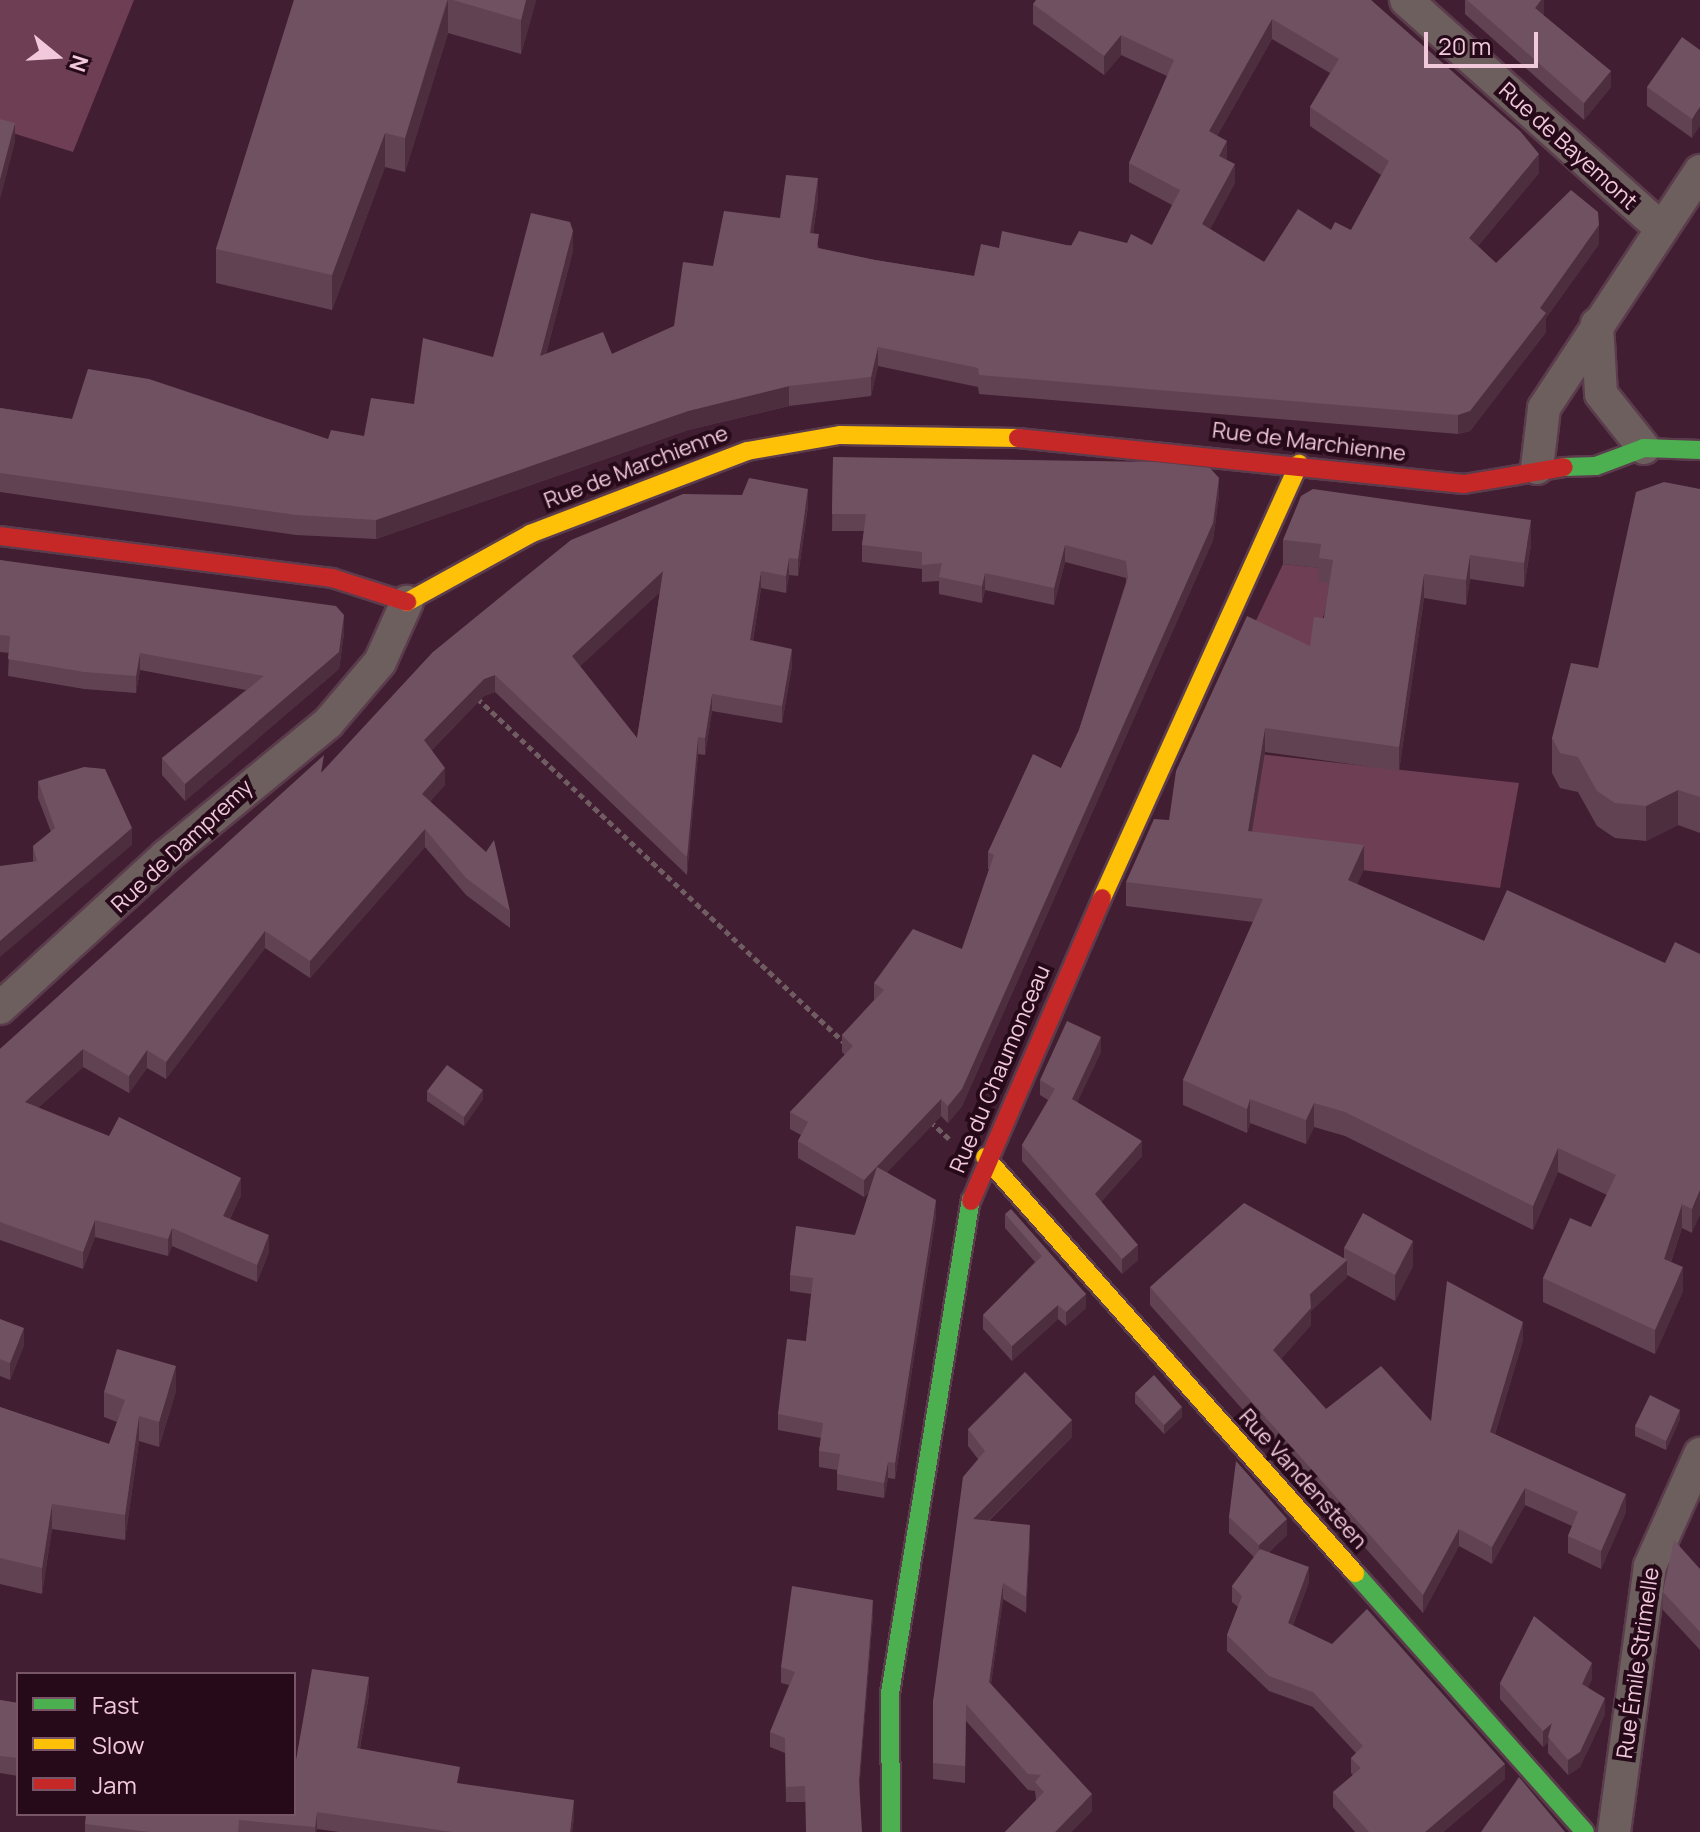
<!DOCTYPE html>
<meta charset="utf-8">
<style>
body{margin:0}
#map{position:relative;width:1700px;height:1832px;overflow:hidden;background:#411e32;font-family:Manrope,sans-serif}
div>[style]{position:absolute}
.green>*{inset:0;background:#6e3e55}
.path>*{height:5px;margin-top:-2.5px;transform-origin:0;background:repeating-linear-gradient(90deg,#705d62 0 6px,transparent 0 10px)}
.roads{filter:drop-shadow(2px 0 #5b3c4c) drop-shadow(-2px 0 #5b3c4c) drop-shadow(0 2px #5b3c4c) drop-shadow(0 -2px #5b3c4c)}
.street>*{height:32px;margin:-16px;padding:0 16px;transform-origin:16px;border-radius:16px;background:#6d5f5d}
.fast>*{height:18px;margin:-9px;padding:0 9px;transform-origin:9px;border-radius:9px;background:#4caf50}
.slow>*{height:18px;margin:-9px;padding:0 9px;transform-origin:9px;border-radius:9px;background:#ffc107}
.jam>*{height:18px;margin:-9px;padding:0 9px;transform-origin:9px;border-radius:9px;background:#c62828}
.wall>*{inset:0;background:#604252}
.shaded-wall>*{inset:0;background:#4d2e3f}
.building>*{inset:0;background:#705161}
span{translate:-50% -50%;white-space:nowrap;text-align:center;line-height:1.15;-webkit-text-stroke:8px #260a19;paint-order:stroke}
.street-label{font-size:22px;color:#f2c9db}
.legend{position:absolute;left:16px;top:1672px;width:280px;height:144px;box-sizing:border-box;background:#260a19;border:2px solid #785667;margin:0;padding:10px 14px;list-style:none;font-size:24px;color:#f2c9db}
.legend li{display:flex;align-items:center;gap:16px;height:40px}
.legend b{width:40px;border:2px solid #785667}
.north{position:absolute;left:16px;top:16px;width:80px;height:80px;-webkit-text-stroke:6px #260a19;paint-order:stroke;rotate:108deg;font-size:22px;font-weight:700;line-height:32px;text-align:center;color:#f2c9db}
.north::after{content:'';display:block;margin:auto;width:28px;height:36px;background:#f2c9db;clip-path:polygon(50% 0,100% 100%,50% 72%,0 100%)}
.scale{position:absolute;left:1424px;top:32px;width:114px;height:36px;box-sizing:border-box;border:4px solid #f2c9db;border-top:0;padding-left:10px;font-size:24px;line-height:28px;white-space:nowrap;color:#f2c9db;-webkit-text-stroke:6px #260a19;paint-order:stroke}
</style>
<div id="map">
<div class="green">
<i style="clip-path:polygon(0 0,134px 0,73px 152px,0 129px)"></i>
<i style="clip-path:polygon(1283px 564px,1321px 568px,1333px 584px,1311px 658px,1250px 633px)"></i>
<i style="clip-path:polygon(1249px 753px,1519px 783px,1500px 888px,1248px 855px)"></i>
</div>
<div class="path">
<i style="left:477px;top:698px;width:506px;rotate:43.16deg"></i>
<i style="left:930px;top:1121px;width:26px;rotate:43deg"></i>
</div>
<div class="roads">
<div class="street">
<i style="left:1406px;top:0;width:341px;rotate:41.8deg"></i>
<i style="left:1597px;top:324px;width:70px;rotate:86.7deg"></i>
<i style="left:1601px;top:394px;width:69px;rotate:51.5deg"></i>
<i style="left:1537px;top:468px;width:60px;rotate:-83.3deg"></i>
<i style="left:1544px;top:408px;width:284px;rotate:-56.6deg"></i>
<i style="left:0;top:1008px;width:225px;rotate:-42.5deg"></i>
<i style="left:166px;top:856px;width:210px;rotate:-39.4deg"></i>
<i style="left:328px;top:723px;width:80px;rotate:-49.6deg"></i>
<i style="left:380px;top:662px;width:66px;rotate:-65.8deg"></i>
<i style="left:1614px;top:1832px;width:268px;rotate:-82.3deg"></i>
<i style="left:1650px;top:1566px;width:123px;rotate:-65.9deg"></i>
</div>
<div class="fast">
<i style="left:1564px;top:467px;width:32px;rotate:-2deg"></i>
<i style="left:1596px;top:466px;width:51px;rotate:-20.6deg"></i>
<i style="left:1644px;top:448px;width:56px;rotate:2deg"></i>
<i style="left:1355px;top:1573px;width:346px;rotate:48.4deg"></i>
<i style="left:891px;top:1832px;width:139px;rotate:-90.4deg"></i>
<i style="left:890px;top:1693px;width:499px;rotate:-80.7deg"></i>
</div>
<div class="slow">
<i style="left:407px;top:602px;width:141px;rotate:-28.9deg"></i>
<i style="left:530px;top:534px;width:232px;rotate:-20.9deg"></i>
<i style="left:747px;top:451px;width:94px;rotate:-9.8deg"></i>
<i style="left:840px;top:435px;width:178px;rotate:1deg"></i>
<i style="left:1102px;top:898px;width:477px;rotate:-65.6deg"></i>
<i style="left:985px;top:1157px;width:557px;rotate:48.35deg"></i>
</div>
<div class="jam">
<i style="left:1018px;top:438px;width:448px;rotate:5.9deg"></i>
<i style="left:1464px;top:484px;width:101px;rotate:-9.6deg"></i>
<i style="left:0;top:536px;width:335px;rotate:7.2deg"></i>
<i style="left:332px;top:578px;width:79px;rotate:17.7deg"></i>
<i style="left:971px;top:1201px;width:330px;rotate:-66.6deg"></i>
</div>
</div>
<div class="wall">
<i style="clip-path:polygon(294px 0,536px 0,521px 54px,448px 33px,405px 172px,385px 167px,332px 310px,216px 283px,216px 249px)"></i>
<i style="clip-path:polygon(evenodd,1371px 0,1539px 173px,1478px 246px,1496px 263px,1599px 244px,1546px 318px,1546px 332px,1470px 431px,1458px 434px,979px 394px,978px 387px,878px 366px,871px 396px,789px 406px,688px 430px,376px 539px,296px 535px,0 492px,0 408px,72px 419px,328px 439px,364px 436px,414px 404px,493px 357px,573px 251px,546px 354px,612px 354px,674px 326px,713px 266px,780px 218px,818px 198px,813px 234px,819px 248px,875px 260px,974px 276px,999px 248px,1127px 243px,1152px 245px,1172px 205px,1129px 182px,1129px 163px,1167px 76px,1121px 55px,1104px 75px,1033px 24px,1033px 4px,1371px 0,1272px 39px,1330px 73px,1310px 107px,1310px 126px,1381px 175px,1351px 230px,1331px 230px,1264px 262px,1210px 229px,1235px 183px,1217px 136px,1272px 39px)"></i>
<i style="clip-path:polygon(1465px 0,1544px 0,1544px 13px,1543px 15px,1611px 87px,1584px 120px,1465px 14px)"></i>
<i style="clip-path:polygon(1700px 50px,1692px 138px,1647px 106px,1647px 87px)"></i>
<i style="clip-path:polygon(833px 457px,1219px 495px,1213px 540px,962px 1106px,948px 1123px,941px 1116px,887px 1172px,936px 1216px,895px 1479px,888px 1478px,884px 1498px,837px 1490px,837px 1470px,819px 1467px,819px 1451px,821px 1438px,778px 1430px,778px 1414px,806px 1341px,811px 1294px,790px 1291px,790px 1275px,855px 1235px,870px 1191px,864px 1197px,798px 1158px,798px 1141px,801px 1135px,790px 1129px,790px 1112px,845px 1055px,842px 1052px,842px 1035px,874px 1000px,874px 983px,962px 949px,989px 869px,988px 869px,988px 852px,1061px 768px,1079px 730px,1126px 582px,1126px 578px,1065px 562px,1054px 605px,985px 590px,982px 603px,939px 594px,939px 581px,922px 582px,922px 569px,862px 562px,862px 545px,864px 531px,832px 531px)"></i>
<i style="clip-path:polygon(1700px 489px,1700px 833px,1678px 825px,1646px 841px,1615px 838px,1597px 826px,1578px 792px,1560px 788px,1552px 773px,1552px 738px,1598px 668px)"></i>
<i style="clip-path:polygon(evenodd,808px 506px,798px 576px,789px 575px,786px 593px,761px 588px,753px 641px,792px 666px,782px 723px,712px 711px,705px 755px,698px 754px,687px 875px,495px 692px,484px 696px,432px 750px,445px 785px,430px 801px,510px 911px,510px 928px,466px 895px,425px 847px,310px 978px,265px 948px,166px 1079px,147px 1068px,129px 1093px,83px 1067px,38px 1108px,241px 1195px,230px 1219px,269px 1252px,257px 1282px,172px 1246px,168px 1256px,95px 1237px,83px 1269px,0 1240px,0 1049px,324px 770px,433px 652px,808px 506px,660px 592px,637px 738px,580px 666px,660px 592px)"></i>
<i style="clip-path:polygon(1283px 540px,1531px 545px,1524px 587px,1470px 579px,1466px 605px,1424px 598px,1399px 771px,1265px 752px,1252px 831px,1364px 869px,1357px 884px,1484px 941px,1665px 963px,1700px 954px,1692px 1233px,1682px 1228px,1671px 1262px,1683px 1291px,1655px 1354px,1543px 1302px,1543px 1278px,1591px 1227px,1607px 1195px,1558px 1172px,1533px 1230px,1345px 1136px,1314px 1127px,1306px 1144px,1250px 1123px,1247px 1133px,1183px 1105px,1183px 1080px,1253px 922px,1126px 906px,1126px 882px,1169px 820px,1310px 646px,1324px 618px,1329px 583px,1319px 582px,1319px 568px,1283px 564px)"></i>
<i style="clip-path:polygon(0 560px,344px 633px,339px 669px,185px 801px,162px 775px,162px 758px,246px 690px,140px 670px,136px 693px,84px 689px,8px 676px,9px 653px,0 652px)"></i>
<i style="clip-path:polygon(38px 781px,132px 845px,33px 862px,33px 846px,51px 832px,38px 798px)"></i>
<i style="clip-path:polygon(1101px 1052px,1077px 1102px,1142px 1156px,1101px 1202px,1138px 1260px,1122px 1274px,1022px 1161px,1022px 1145px,1048px 1100px,1040px 1095px,1040px 1080px)"></i>
<i style="clip-path:polygon(427px 1091px,483px 1099px,464px 1126px,427px 1101px)"></i>
<i style="clip-path:polygon(1005px 1214px,1086px 1294px,1086px 1308px,1066px 1326px,1058px 1319px,1012px 1361px,983px 1329px,983px 1315px,1035px 1262px,1005px 1228px)"></i>
<i style="clip-path:polygon(1344px 1248px,1413px 1266px,1395px 1301px,1347px 1275px,1347px 1277px,1311px 1311px,1311px 1325px,1281px 1359px,1326px 1409px,1431px 1421px,1523px 1340px,1495px 1434px,1626px 1512px,1601px 1569px,1568px 1553px,1568px 1536px,1572px 1526px,1525px 1505px,1492px 1564px,1459px 1546px,1423px 1613px,1150px 1305px,1150px 1287px,1344px 1258px)"></i>
<i style="clip-path:polygon(0 1319px,24px 1345px,10px 1380px,0 1376px)"></i>
<i style="clip-path:polygon(176px 1391px,159px 1447px,139px 1441px,125px 1540px,52px 1529px,42px 1594px,0 1584px,0 1407px,109px 1444px,117px 1422px,104px 1417px,104px 1392px)"></i>
<i style="clip-path:polygon(1135px 1393px,1182px 1417px,1164px 1434px,1135px 1403px)"></i>
<i style="clip-path:polygon(1680px 1419px,1666px 1450px,1635px 1436px,1635px 1426px)"></i>
<i style="clip-path:polygon(968px 1429px,1072px 1437px,989px 1521px,1030px 1541px,1026px 1613px,1003px 1599px,991px 1684px,1092px 1811px,1071px 1832px,1005px 1832px,1036px 1800px,1035px 1791px,1028px 1790px,966px 1721px,965px 1783px,933px 1779px,933px 1702px,978px 1459px,968px 1446px)"></i>
<i style="clip-path:polygon(1229px 1517px,1287px 1535px,1269px 1552px,1309px 1582px,1293px 1625px,1505px 1779px,1443px 1832px,1355px 1832px,1333px 1807px,1333px 1792px,1353px 1775px,1351px 1773px,1351px 1758px,1356px 1753px,1313px 1707px,1269px 1691px,1227px 1651px,1227px 1635px,1238px 1607px,1232px 1602px,1232px 1586px,1254px 1557px,1229px 1533px)"></i>
<i style="clip-path:polygon(1700px 1569px,1700px 1650px,1663px 1610px,1663px 1592px)"></i>
<i style="clip-path:polygon(873px 1615px,859px 1788px,805px 1802px,786px 1802px,785px 1753px,770px 1747px,770px 1732px,789px 1685px,781px 1683px,781px 1667px)"></i>
<i style="clip-path:polygon(1592px 1679px,1588px 1687px,1605px 1714px,1580px 1767px,1568px 1775px,1548px 1753px,1548px 1742px,1543px 1747px,1500px 1699px,1500px 1683px)"></i>
<i style="clip-path:polygon(369px 1694px,360px 1749px,460px 1784px,574px 1817px,572px 1832px,339px 1832px,317px 1829px,316px 1832px,85px 1832px,85px 1824px,294px 1814px,296px 1760px)"></i>
<i style="clip-path:polygon(0 1700px,18px 1703px,18px 1776px,0 1773px)"></i>
</div>
<div class="shaded-wall">
<i style="clip-path:polygon(448px 0,448px 33px,405px 172px,405px 138px)"></i>
<i style="clip-path:polygon(526px 0,536px 0,521px 54px,521px 20px)"></i>
<i style="clip-path:polygon(1541px 0,1544px 0,1544px 13px,1535px 24px,1535px 8px)"></i>
<i style="clip-path:polygon(1272px 19px,1272px 39px,1209px 150px,1209px 131px)"></i>
<i style="clip-path:polygon(1121px 35px,1121px 55px,1104px 75px,1104px 56px)"></i>
<i style="clip-path:polygon(1611px 71px,1611px 87px,1584px 120px,1584px 103px)"></i>
<i style="clip-path:polygon(1700px 107px,1700px 126px,1692px 138px,1692px 119px)"></i>
<i style="clip-path:polygon(15px 123px,15px 142px,0 200px,0 180px)"></i>
<i style="clip-path:polygon(385px 133px,385px 167px,332px 310px,332px 275px)"></i>
<i style="clip-path:polygon(1227px 141px,1227px 160px,1219px 156px)"></i>
<i style="clip-path:polygon(1539px 154px,1539px 173px,1469px 257px,1469px 238px)"></i>
<i style="clip-path:polygon(1235px 164px,1235px 183px,1202px 244px,1202px 224px)"></i>
<i style="clip-path:polygon(818px 178px,818px 198px,810px 252px,810px 233px)"></i>
<i style="clip-path:polygon(1599px 225px,1599px 244px,1546px 318px,1546px 332px,1470px 431px,1458px 434px,1458px 415px,1540px 308px)"></i>
<i style="clip-path:polygon(573px 231px,573px 251px,540px 376px,540px 356px)"></i>
<i style="clip-path:polygon(878px 347px,878px 366px,871px 396px,871px 377px)"></i>
<i style="clip-path:polygon(789px 386px,789px 406px,688px 430px,376px 539px,376px 520px,688px 411px)"></i>
<i style="clip-path:polygon(1219px 478px,1219px 495px,1213px 540px,962px 1106px,948px 1123px,948px 1106px)"></i>
<i style="clip-path:polygon(808px 489px,808px 506px,798px 576px,798px 559px)"></i>
<i style="clip-path:polygon(1531px 520px,1531px 545px,1524px 587px,1524px 563px)"></i>
<i style="clip-path:polygon(1065px 545px,1065px 562px,1054px 605px,1054px 588px)"></i>
<i style="clip-path:polygon(1470px 555px,1470px 579px,1466px 605px,1466px 580px)"></i>
<i style="clip-path:polygon(789px 558px,789px 575px,786px 593px,786px 576px)"></i>
<i style="clip-path:polygon(663px 571px,663px 589px,572px 674px,572px 656px)"></i>
<i style="clip-path:polygon(761px 571px,761px 588px,750px 658px,750px 640px)"></i>
<i style="clip-path:polygon(985px 573px,985px 590px,982px 603px,982px 586px)"></i>
<i style="clip-path:polygon(1424px 574px,1424px 598px,1399px 771px,1399px 747px)"></i>
<i style="clip-path:polygon(344px 615px,344px 633px,339px 669px,185px 801px,185px 784px)"></i>
<i style="clip-path:polygon(792px 649px,792px 666px,782px 723px,782px 706px)"></i>
<i style="clip-path:polygon(140px 653px,140px 670px,136px 693px,136px 676px)"></i>
<i style="clip-path:polygon(495px 675px,495px 692px,484px 696px,424px 758px,424px 740px,484px 679px)"></i>
<i style="clip-path:polygon(712px 694px,712px 711px,705px 755px,705px 738px)"></i>
<i style="clip-path:polygon(1265px 728px,1265px 752px,1248px 855px,1248px 831px)"></i>
<i style="clip-path:polygon(698px 737px,698px 754px,687px 875px,687px 857px)"></i>
<i style="clip-path:polygon(445px 768px,445px 785px,422px 811px,422px 794px)"></i>
<i style="clip-path:polygon(1678px 790px,1678px 825px,1646px 841px,1646px 806px)"></i>
<i style="clip-path:polygon(132px 828px,132px 845px,0 957px,0 941px)"></i>
<i style="clip-path:polygon(425px 829px,425px 847px,310px 978px,310px 961px)"></i>
<i style="clip-path:polygon(1364px 845px,1364px 869px,1348px 905px,1348px 880px)"></i>
<i style="clip-path:polygon(265px 931px,265px 948px,166px 1079px,166px 1062px)"></i>
<i style="clip-path:polygon(1101px 1037px,1101px 1052px,1072px 1114px,1072px 1099px)"></i>
<i style="clip-path:polygon(83px 1049px,83px 1067px,25px 1120px,25px 1102px)"></i>
<i style="clip-path:polygon(147px 1050px,147px 1068px,129px 1093px,129px 1076px)"></i>
<i style="clip-path:polygon(483px 1090px,483px 1099px,464px 1126px,464px 1117px)"></i>
<i style="clip-path:polygon(941px 1099px,941px 1116px,864px 1197px,864px 1180px)"></i>
<i style="clip-path:polygon(1250px 1099px,1250px 1123px,1247px 1133px,1247px 1109px)"></i>
<i style="clip-path:polygon(1314px 1103px,1314px 1127px,1306px 1144px,1306px 1120px)"></i>
<i style="clip-path:polygon(1142px 1141px,1142px 1156px,1095px 1209px,1095px 1194px)"></i>
<i style="clip-path:polygon(1558px 1148px,1558px 1172px,1533px 1230px,1533px 1206px)"></i>
<i style="clip-path:polygon(241px 1178px,241px 1195px,223px 1233px,223px 1216px)"></i>
<i style="clip-path:polygon(1700px 1190px,1700px 1215px,1692px 1233px,1692px 1209px)"></i>
<i style="clip-path:polygon(936px 1200px,936px 1216px,895px 1479px,895px 1463px)"></i>
<i style="clip-path:polygon(1682px 1204px,1682px 1228px,1664px 1283px,1664px 1259px)"></i>
<i style="clip-path:polygon(95px 1220px,95px 1237px,83px 1269px,83px 1252px)"></i>
<i style="clip-path:polygon(172px 1228px,172px 1246px,168px 1256px,168px 1239px)"></i>
<i style="clip-path:polygon(269px 1235px,269px 1252px,257px 1282px,257px 1265px)"></i>
<i style="clip-path:polygon(1413px 1241px,1413px 1266px,1395px 1301px,1395px 1275px)"></i>
<i style="clip-path:polygon(1138px 1245px,1138px 1260px,1122px 1274px,1122px 1259px)"></i>
<i style="clip-path:polygon(1347px 1260px,1347px 1277px,1311px 1311px,1311px 1325px,1273px 1368px,1273px 1350px,1310px 1294px)"></i>
<i style="clip-path:polygon(1683px 1267px,1683px 1291px,1655px 1354px,1655px 1330px)"></i>
<i style="clip-path:polygon(1086px 1294px,1086px 1308px,1066px 1326px,1066px 1312px)"></i>
<i style="clip-path:polygon(1058px 1305px,1058px 1319px,1012px 1361px,1012px 1346px)"></i>
<i style="clip-path:polygon(1523px 1322px,1523px 1340px,1490px 1450px,1490px 1432px)"></i>
<i style="clip-path:polygon(24px 1328px,24px 1345px,10px 1380px,10px 1363px)"></i>
<i style="clip-path:polygon(176px 1366px,176px 1391px,159px 1447px,159px 1422px)"></i>
<i style="clip-path:polygon(1182px 1407px,1182px 1417px,1164px 1434px,1164px 1425px)"></i>
<i style="clip-path:polygon(1680px 1410px,1680px 1419px,1666px 1450px,1666px 1441px)"></i>
<i style="clip-path:polygon(139px 1416px,139px 1441px,125px 1540px,125px 1515px)"></i>
<i style="clip-path:polygon(1072px 1420px,1072px 1437px,973px 1536px,973px 1519px)"></i>
<i style="clip-path:polygon(888px 1462px,888px 1478px,884px 1498px,884px 1483px)"></i>
<i style="clip-path:polygon(1525px 1488px,1525px 1505px,1492px 1564px,1492px 1547px)"></i>
<i style="clip-path:polygon(1626px 1494px,1626px 1512px,1601px 1569px,1601px 1551px)"></i>
<i style="clip-path:polygon(52px 1504px,52px 1529px,42px 1594px,42px 1568px)"></i>
<i style="clip-path:polygon(1287px 1519px,1287px 1535px,1259px 1561px,1259px 1545px)"></i>
<i style="clip-path:polygon(1030px 1525px,1030px 1541px,1026px 1613px,1026px 1597px)"></i>
<i style="clip-path:polygon(1459px 1529px,1459px 1546px,1423px 1613px,1423px 1595px)"></i>
<i style="clip-path:polygon(1309px 1567px,1309px 1582px,1288px 1638px,1288px 1623px)"></i>
<i style="clip-path:polygon(1003px 1583px,1003px 1599px,989px 1698px,989px 1682px)"></i>
<i style="clip-path:polygon(873px 1600px,873px 1615px,859px 1795px,859px 1780px)"></i>
<i style="clip-path:polygon(1592px 1663px,1592px 1679px,1582px 1699px,1582px 1684px)"></i>
<i style="clip-path:polygon(369px 1677px,369px 1694px,357px 1765px,357px 1748px)"></i>
<i style="clip-path:polygon(1605px 1698px,1605px 1714px,1580px 1767px,1568px 1775px,1568px 1760px)"></i>
<i style="clip-path:polygon(1552px 1723px,1548px 1742px,1543px 1747px,1543px 1731px)"></i>
<i style="clip-path:polygon(1505px 1764px,1505px 1779px,1443px 1832px,1425px 1832px)"></i>
<i style="clip-path:polygon(1092px 1794px,1092px 1811px,1071px 1832px,1055px 1832px)"></i>
<i style="clip-path:polygon(574px 1800px,574px 1817px,572px 1832px,570px 1832px)"></i>
<i style="clip-path:polygon(317px 1812px,317px 1829px,316px 1832px,315px 1832px)"></i>
</div>
<div class="building">
<i style="clip-path:polygon(294px 0,447px 0,405px 138px,385px 133px,332px 275px,216px 249px)"></i>
<i style="clip-path:polygon(453px 0,526px 0,521px 20px)"></i>
<i style="clip-path:polygon(evenodd,1036px 0,1371px 0,1520px 131px,1539px 154px,1469px 238px,1496px 263px,1571px 190px,1598px 212px,1599px 225px,1540px 308px,1546px 313px,1470px 411px,1458px 415px,979px 375px,978px 368px,878px 347px,871px 377px,789px 386px,688px 411px,376px 520px,296px 515px,0 473px,0 408px,72px 419px,88px 369px,149px 379px,328px 439px,331px 430px,364px 436px,371px 398px,414px 404px,423px 338px,493px 357px,531px 213px,570px 222px,573px 231px,540px 356px,603px 332px,612px 354px,674px 326px,683px 262px,713px 266px,724px 211px,780px 218px,786px 175px,818px 178px,810px 233px,819px 234px,817px 248px,875px 260px,974px 276px,981px 244px,999px 248px,1002px 231px,1071px 246px,1079px 231px,1127px 243px,1131px 234px,1152px 245px,1180px 190px,1129px 163px,1174px 60px,1121px 35px,1104px 56px,1033px 4px,1036px 0,1272px 19px,1339px 59px,1310px 107px,1389px 161px,1351px 230px,1335px 222px,1331px 230px,1298px 209px,1264px 262px,1202px 224px,1235px 164px,1219px 156px,1227px 141px,1209px 131px,1272px 19px)"></i>
<i style="clip-path:polygon(1467px 0,1541px 0,1535px 8px,1611px 71px,1584px 103px)"></i>
<i style="clip-path:polygon(1682px 37px,1700px 50px,1700px 107px,1692px 119px,1647px 87px)"></i>
<i style="clip-path:polygon(0 119px,15px 123px,0 180px)"></i>
<i style="clip-path:polygon(833px 457px,1155px 462px,1210px 468px,1219px 478px,1213px 523px,962px 1089px,948px 1106px,941px 1099px,864px 1180px,798px 1141px,808px 1122px,790px 1112px,853px 1046px,842px 1035px,884px 990px,874px 983px,913px 929px,962px 949px,994px 855px,988px 852px,1033px 754px,1061px 768px,1079px 730px,1128px 578px,1126px 561px,1065px 545px,1054px 588px,985px 573px,982px 586px,939px 577px,942px 563px,922px 565px,922px 552px,862px 545px,866px 514px,832px 514px)"></i>
<i style="clip-path:polygon(evenodd,749px 478px,808px 489px,798px 559px,789px 558px,786px 576px,761px 571px,750px 640px,792px 649px,782px 706px,712px 694px,705px 738px,698px 737px,687px 857px,495px 675px,484px 679px,424px 740px,445px 768px,422px 794px,486px 852px,494px 840px,510px 911px,466px 878px,425px 829px,310px 961px,265px 931px,166px 1062px,147px 1050px,129px 1076px,83px 1049px,25px 1102px,109px 1136px,119px 1117px,241px 1178px,223px 1216px,269px 1235px,257px 1265px,172px 1228px,168px 1239px,95px 1220px,83px 1252px,0 1222px,0 1049px,324px 755px,321px 773px,433px 652px,509px 590px,571px 540px,683px 494px,742px 495px,749px 478px,663px 571px,648px 670px,637px 738px,572px 656px,663px 571px)"></i>
<i style="clip-path:polygon(1664px 482px,1700px 489px,1700px 797px,1678px 790px,1646px 806px,1615px 803px,1597px 791px,1578px 757px,1560px 753px,1552px 738px,1571px 663px,1598px 668px,1636px 492px)"></i>
<i style="clip-path:polygon(1313px 489px,1531px 520px,1524px 563px,1470px 555px,1466px 580px,1424px 574px,1399px 747px,1265px 728px,1248px 831px,1364px 845px,1348px 880px,1484px 941px,1507px 890px,1665px 963px,1675px 942px,1700px 954px,1700px 1190px,1692px 1209px,1682px 1204px,1664px 1259px,1683px 1267px,1655px 1330px,1543px 1278px,1570px 1218px,1591px 1227px,1616px 1175px,1558px 1148px,1533px 1206px,1345px 1112px,1314px 1103px,1306px 1120px,1250px 1099px,1247px 1109px,1183px 1080px,1263px 899px,1126px 882px,1154px 819px,1169px 820px,1176px 771px,1247px 616px,1310px 646px,1314px 617px,1324px 618px,1333px 560px,1319px 558px,1321px 544px,1283px 540px,1301px 496px)"></i>
<i style="clip-path:polygon(0 560px,336px 606px,344px 615px,339px 652px,185px 784px,162px 758px,264px 676px,140px 653px,136px 676px,84px 672px,8px 659px,10px 636px,0 635px)"></i>
<i style="clip-path:polygon(84px 767px,105px 769px,132px 828px,0 941px,0 866px,37px 861px,33px 846px,55px 828px,38px 781px)"></i>
<i style="clip-path:polygon(1067px 1021px,1101px 1037px,1072px 1099px,1142px 1141px,1095px 1194px,1138px 1245px,1122px 1259px,1022px 1145px,1055px 1089px,1040px 1080px)"></i>
<i style="clip-path:polygon(447px 1065px,483px 1090px,464px 1117px,427px 1091px)"></i>
<i style="clip-path:polygon(877px 1167px,936px 1200px,895px 1463px,888px 1462px,884px 1483px,837px 1474px,840px 1454px,819px 1451px,823px 1423px,778px 1414px,787px 1339px,806px 1341px,813px 1278px,790px 1275px,796px 1226px,855px 1235px)"></i>
<i style="clip-path:polygon(1244px 1203px,1347px 1260px,1310px 1294px,1311px 1308px,1273px 1350px,1326px 1409px,1381px 1366px,1431px 1421px,1447px 1281px,1523px 1322px,1490px 1432px,1626px 1494px,1601px 1551px,1568px 1536px,1578px 1512px,1525px 1488px,1492px 1547px,1459px 1529px,1423px 1595px,1150px 1287px)"></i>
<i style="clip-path:polygon(1011px 1209px,1086px 1294px,1066px 1312px,1058px 1305px,1012px 1346px,983px 1315px,1042px 1256px,1005px 1214px)"></i>
<i style="clip-path:polygon(1363px 1213px,1413px 1241px,1395px 1275px,1344px 1248px)"></i>
<i style="clip-path:polygon(0 1319px,24px 1328px,10px 1363px,0 1359px)"></i>
<i style="clip-path:polygon(117px 1349px,176px 1366px,159px 1422px,139px 1416px,125px 1515px,52px 1504px,42px 1568px,0 1558px,0 1407px,109px 1444px,125px 1400px,104px 1392px)"></i>
<i style="clip-path:polygon(1025px 1372px,1072px 1420px,973px 1519px,1030px 1525px,1026px 1597px,1003px 1583px,989px 1682px,1092px 1794px,1055px 1832px,1005px 1832px,1044px 1792px,1035px 1782px,1041px 1775px,1028px 1774px,966px 1704px,965px 1766px,933px 1763px,933px 1702px,963px 1477px,985px 1451px,968px 1429px)"></i>
<i style="clip-path:polygon(1154px 1375px,1182px 1407px,1164px 1425px,1135px 1393px)"></i>
<i style="clip-path:polygon(1650px 1395px,1680px 1410px,1666px 1441px,1635px 1426px)"></i>
<i style="clip-path:polygon(1236px 1461px,1287px 1519px,1259px 1545px,1229px 1517px)"></i>
<i style="clip-path:polygon(1674px 1540px,1700px 1569px,1700px 1632px,1663px 1592px)"></i>
<i style="clip-path:polygon(1260px 1549px,1309px 1567px,1288px 1623px,1332px 1644px,1367px 1609px,1505px 1764px,1425px 1832px,1369px 1832px,1333px 1792px,1361px 1768px,1351px 1758px,1363px 1746px,1313px 1692px,1269px 1676px,1227px 1635px,1242px 1596px,1232px 1586px)"></i>
<i style="clip-path:polygon(792px 1586px,873px 1600px,859px 1780px,862px 1832px,806px 1832px,805px 1786px,786px 1787px,785px 1738px,770px 1732px,795px 1672px,781px 1667px)"></i>
<i style="clip-path:polygon(1534px 1616px,1592px 1663px,1582px 1684px,1605px 1698px,1580px 1752px,1568px 1760px,1548px 1737px,1552px 1723px,1543px 1731px,1500px 1683px)"></i>
<i style="clip-path:polygon(312px 1669px,369px 1677px,357px 1748px,460px 1767px,457px 1783px,574px 1800px,570px 1832px,452px 1832px,317px 1812px,315px 1827px,239px 1820px,238px 1832px,150px 1832px,85px 1824px,86px 1814px,294px 1814px,294px 1760px,296px 1760px)"></i>
<i style="clip-path:polygon(0 1700px,18px 1703px,18px 1758px,0 1756px)"></i>
<i style="clip-path:polygon(1519px 1777px,1565px 1832px,1481px 1832px)"></i>
</div>
<div class="street-label">
<span style="left:1568px;top:146px;rotate:42deg">Rue de Bayemont</span>
<span style="left:1309px;top:442px;rotate:7deg">Rue de Marchienne</span>
<span style="left:636px;top:467px;rotate:-21deg">Rue de Marchienne</span>
<span style="left:182px;top:846px;rotate:-43deg">Rue de Dampremy</span>
<span style="left:1000px;top:1069px;rotate:-67deg">Rue du Chaumonceau</span>
<span style="left:1303px;top:1479px;rotate:48deg">Rue Vandensteen</span>
<span style="left:1638px;top:1663px;rotate:-82deg">Rue Émile Strimelle</span>
</div>
<ul class="legend">
<li><b style="height:10px;background:#4caf50"></b>Fast</li>
<li><b style="height:10px;background:#ffc107"></b>Slow</li>
<li><b style="height:10px;background:#c62828"></b>Jam</li>
</ul>
<div class="north">N</div>
<div class="scale">20 m</div>
</div>
